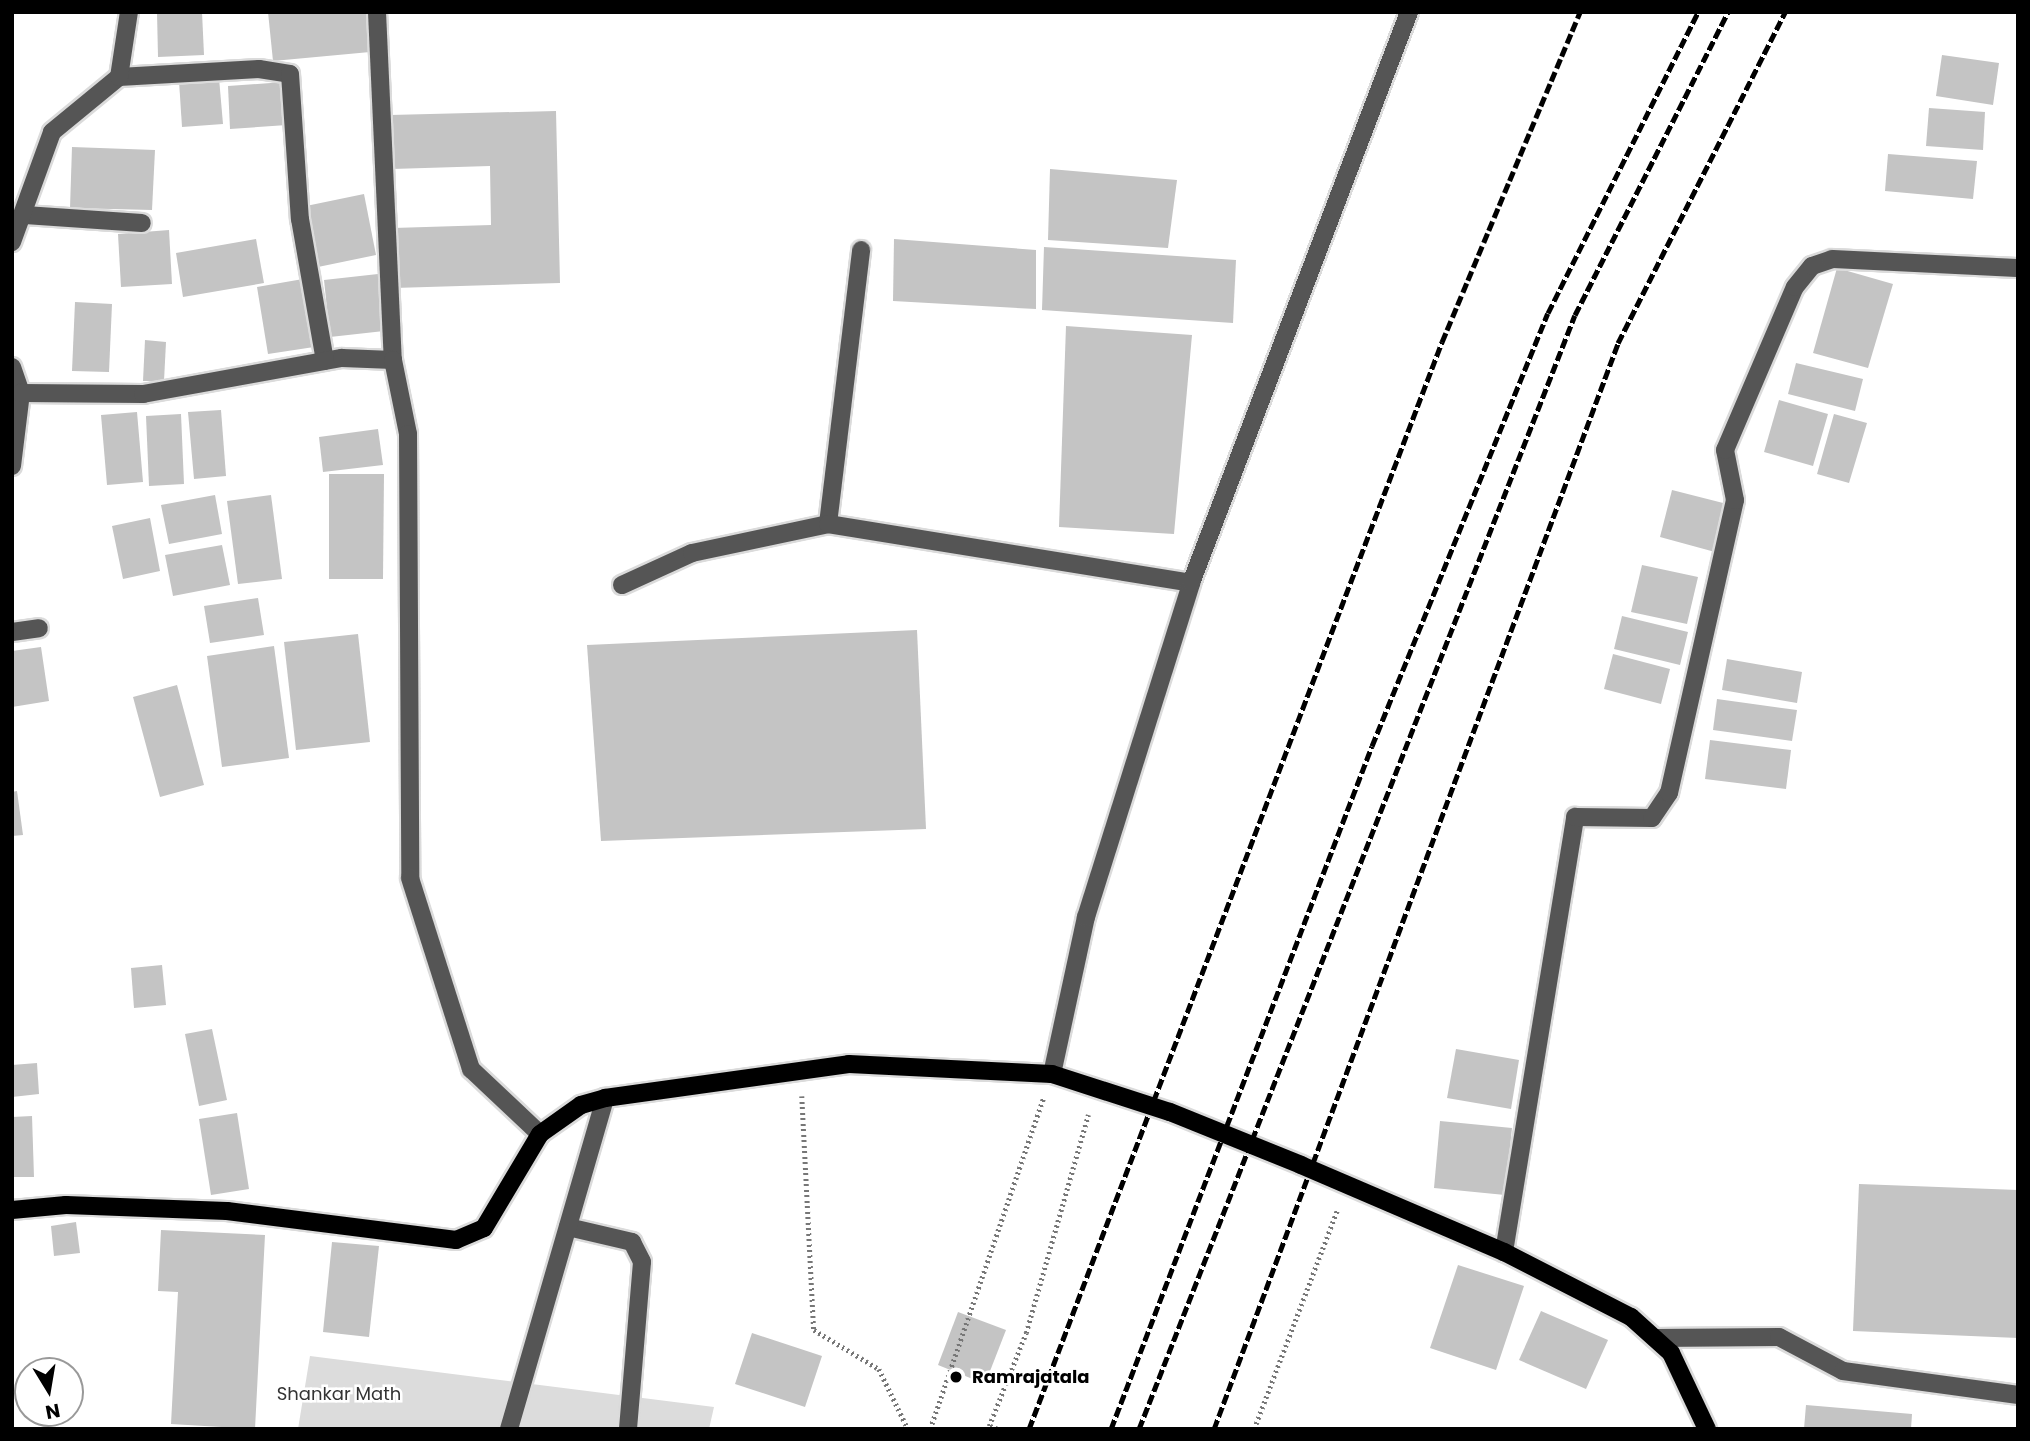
<!DOCTYPE html>
<style>
body{margin:0}
#map{position:relative;width:2030px;height:1441px;overflow:hidden;background:#fff;font-family:Poppins,sans-serif}
div>[style]{position:absolute}
.green>*{inset:0;background:#dcdcdc}
.building>*{inset:0;background:#c4c4c4}
.path>*{height:4.5px;margin-top:-2.25px;transform-origin:0;background:repeating-linear-gradient(90deg,#777 0 2px,transparent 0 5.5px)}
.roads{filter:drop-shadow(2px 0 #dbdbdb) drop-shadow(-2px 0 #dbdbdb) drop-shadow(0 2px #dbdbdb) drop-shadow(0 -2px #dbdbdb)}
.minor>*{height:18px;margin:-9px;padding:0 9px;transform-origin:9px;border-radius:9px;background:#555}
.major>*{height:18px;margin:-9px;padding:0 9px;transform-origin:9px;border-radius:9px;background:#000}
.rail>*{height:5px;margin-top:-2.5px;transform-origin:0;background:repeating-linear-gradient(90deg,#000 0 10px,transparent 0 13.5px)}
.dots>*{width:19px;height:19px;translate:-50% -50%;box-sizing:border-box;border:4px solid #fff;border-radius:50%}
span{translate:-50% -50%;white-space:nowrap;text-align:center;line-height:1.15;-webkit-text-stroke:5px #fff;paint-order:stroke}
.poi-label{font-size:18px;color:#000;font-weight:700}
.left{translate:0 -50%;text-align:left}
.park-label{font-size:18px;color:#333}
.frame{position:absolute;inset:0;border:14px solid #000;pointer-events:none}
.north{position:absolute;left:14px;top:1357px;width:70px;height:70px;box-sizing:border-box;background:#fff;border:2px solid #999;border-radius:50%;rotate:169deg;font-size:19px;font-weight:700;line-height:28px;text-align:center;color:#000}
.north::after{content:'';display:block;margin:auto;width:24px;height:32px;background:#000;clip-path:polygon(50% 0,100% 100%,50% 72%,0 100%)}
</style>
<div id="map">
<div class="green">
<i style="clip-path:polygon(310px 1356px,714px 1407px,709px 1429px,298px 1429px)"></i>
</div>
<div class="building">
<i style="clip-path:polygon(157px 12px,202px 12px,204px 55px,158px 57px)"></i>
<i style="clip-path:polygon(268px 12px,367px 12px,370px 52px,273px 61px)"></i>
<i style="clip-path:polygon(1942px 55px,1999px 63px,1993px 105px,1936px 96px)"></i>
<i style="clip-path:polygon(219px 78px,223px 124px,182px 127px,179px 81px)"></i>
<i style="clip-path:polygon(284px 82px,287px 125px,230px 129px,228px 86px)"></i>
<i style="clip-path:polygon(1929px 108px,1985px 112px,1983px 150px,1926px 146px)"></i>
<i style="clip-path:polygon(556px 111px,560px 283px,394px 288px,393px 228px,491px 225px,490px 166px,392px 169px,390px 115px)"></i>
<i style="clip-path:polygon(72px 147px,155px 150px,152px 210px,70px 208px)"></i>
<i style="clip-path:polygon(1888px 154px,1977px 161px,1973px 199px,1885px 191px)"></i>
<i style="clip-path:polygon(1050px 169px,1177px 180px,1168px 248px,1048px 240px)"></i>
<i style="clip-path:polygon(364px 194px,376px 255px,318px 267px,306px 206px)"></i>
<i style="clip-path:polygon(169px 230px,172px 284px,121px 287px,118px 234px)"></i>
<i style="clip-path:polygon(256px 239px,264px 283px,183px 297px,176px 253px)"></i>
<i style="clip-path:polygon(894px 239px,1036px 250px,1036px 309px,893px 301px)"></i>
<i style="clip-path:polygon(1044px 247px,1236px 260px,1233px 323px,1042px 310px)"></i>
<i style="clip-path:polygon(1837px 268px,1893px 284px,1868px 368px,1813px 353px)"></i>
<i style="clip-path:polygon(378px 274px,384px 331px,330px 337px,324px 280px)"></i>
<i style="clip-path:polygon(303px 279px,314px 347px,268px 354px,257px 287px)"></i>
<i style="clip-path:polygon(75px 302px,112px 304px,109px 372px,72px 371px)"></i>
<i style="clip-path:polygon(1066px 326px,1192px 335px,1174px 534px,1059px 527px)"></i>
<i style="clip-path:polygon(145px 340px,166px 342px,164px 381px,143px 381px)"></i>
<i style="clip-path:polygon(1796px 363px,1863px 379px,1855px 411px,1788px 394px)"></i>
<i style="clip-path:polygon(1779px 400px,1828px 414px,1813px 466px,1764px 452px)"></i>
<i style="clip-path:polygon(221px 410px,226px 476px,194px 479px,188px 412px)"></i>
<i style="clip-path:polygon(137px 412px,143px 482px,107px 485px,101px 415px)"></i>
<i style="clip-path:polygon(181px 414px,184px 484px,149px 486px,146px 416px)"></i>
<i style="clip-path:polygon(1834px 414px,1867px 423px,1849px 483px,1817px 474px)"></i>
<i style="clip-path:polygon(378px 429px,383px 465px,323px 472px,319px 437px)"></i>
<i style="clip-path:polygon(329px 474px,384px 474px,383px 579px,329px 579px)"></i>
<i style="clip-path:polygon(1672px 490px,1727px 504px,1715px 552px,1660px 537px)"></i>
<i style="clip-path:polygon(215px 495px,222px 534px,169px 544px,161px 505px)"></i>
<i style="clip-path:polygon(271px 495px,282px 579px,238px 584px,227px 501px)"></i>
<i style="clip-path:polygon(150px 518px,160px 571px,123px 579px,112px 526px)"></i>
<i style="clip-path:polygon(222px 545px,230px 585px,173px 596px,165px 555px)"></i>
<i style="clip-path:polygon(1642px 565px,1698px 577px,1687px 624px,1631px 612px)"></i>
<i style="clip-path:polygon(258px 598px,264px 635px,210px 643px,204px 606px)"></i>
<i style="clip-path:polygon(1622px 616px,1688px 632px,1680px 665px,1614px 649px)"></i>
<i style="clip-path:polygon(917px 630px,926px 829px,601px 841px,587px 645px)"></i>
<i style="clip-path:polygon(358px 634px,370px 742px,296px 750px,284px 642px)"></i>
<i style="clip-path:polygon(274px 646px,289px 758px,222px 767px,207px 656px)"></i>
<i style="clip-path:polygon(41px 647px,49px 701px,12px 707px,12px 651px)"></i>
<i style="clip-path:polygon(1613px 654px,1670px 669px,1661px 704px,1604px 689px)"></i>
<i style="clip-path:polygon(1727px 659px,1802px 672px,1797px 703px,1722px 690px)"></i>
<i style="clip-path:polygon(177px 685px,204px 785px,160px 797px,133px 697px)"></i>
<i style="clip-path:polygon(1717px 699px,1797px 710px,1792px 741px,1713px 730px)"></i>
<i style="clip-path:polygon(1710px 740px,1791px 750px,1786px 789px,1705px 779px)"></i>
<i style="clip-path:polygon(17px 791px,23px 835px,12px 836px,12px 792px)"></i>
<i style="clip-path:polygon(162px 965px,166px 1005px,134px 1008px,131px 968px)"></i>
<i style="clip-path:polygon(212px 1029px,227px 1100px,199px 1106px,185px 1034px)"></i>
<i style="clip-path:polygon(1456px 1049px,1519px 1060px,1511px 1109px,1447px 1098px)"></i>
<i style="clip-path:polygon(37px 1063px,39px 1094px,12px 1097px,12px 1065px)"></i>
<i style="clip-path:polygon(237px 1113px,249px 1189px,211px 1195px,199px 1119px)"></i>
<i style="clip-path:polygon(32px 1116px,34px 1177px,12px 1177px,12px 1117px)"></i>
<i style="clip-path:polygon(1440px 1121px,1512px 1128px,1505px 1195px,1434px 1188px)"></i>
<i style="clip-path:polygon(1859px 1184px,2018px 1190px,2018px 1338px,1853px 1331px)"></i>
<i style="clip-path:polygon(76px 1222px,80px 1253px,54px 1256px,51px 1226px)"></i>
<i style="clip-path:polygon(161px 1230px,265px 1235px,255px 1429px,171px 1424px,178px 1292px,158px 1291px)"></i>
<i style="clip-path:polygon(332px 1242px,379px 1246px,369px 1337px,323px 1332px)"></i>
<i style="clip-path:polygon(1458px 1265px,1524px 1286px,1496px 1370px,1430px 1348px)"></i>
<i style="clip-path:polygon(1541px 1311px,1608px 1340px,1586px 1389px,1519px 1360px)"></i>
<i style="clip-path:polygon(958px 1312px,1006px 1330px,985px 1384px,938px 1365px)"></i>
<i style="clip-path:polygon(752px 1333px,822px 1356px,805px 1407px,735px 1384px)"></i>
<i style="clip-path:polygon(1806px 1405px,1912px 1414px,1911px 1429px,1804px 1429px)"></i>
</div>
<div class="path">
<i style="left:802px;top:1096px;width:234px;rotate:87.1deg"></i>
<i style="left:814px;top:1330px;width:76px;rotate:31deg"></i>
<i style="left:879px;top:1369px;width:67px;rotate:64.2deg"></i>
<i style="left:930px;top:1429px;width:349px;rotate:-71.1deg"></i>
<i style="left:997px;top:1429px;width:9px;rotate:-159deg"></i>
<i style="left:989px;top:1426px;width:100px;rotate:-68.3deg"></i>
<i style="left:1026px;top:1333px;width:227px;rotate:-74.1deg"></i>
<i style="left:1254px;top:1429px;width:234px;rotate:-69.2deg"></i>
</div>
<div class="roads">
<div class="minor">
<i style="left:377px;top:12px;width:348px;rotate:87.4deg"></i>
<i style="left:119px;top:77px;width:140px;rotate:-3.3deg"></i>
<i style="left:259px;top:69px;width:31px;rotate:9deg"></i>
<i style="left:290px;top:74px;width:145px;rotate:86.1deg"></i>
<i style="left:300px;top:219px;width:144px;rotate:80deg"></i>
<i style="left:25px;top:215px;width:117px;rotate:3.9deg"></i>
<i style="left:12px;top:242px;width:117px;rotate:-70deg"></i>
<i style="left:52px;top:132px;width:87px;rotate:-39.4deg"></i>
<i style="left:119px;top:77px;width:66px;rotate:-81.3deg"></i>
<i style="left:12px;top:367px;width:28px;rotate:71deg"></i>
<i style="left:12px;top:466px;width:74px;rotate:-83deg"></i>
<i style="left:21px;top:393px;width:122px;rotate:0.5deg"></i>
<i style="left:143px;top:394px;width:202px;rotate:-10.3deg"></i>
<i style="left:342px;top:358px;width:51px;rotate:2.2deg"></i>
<i style="left:393px;top:360px;width:76px;rotate:78.5deg"></i>
<i style="left:408px;top:434px;width:444px;rotate:89.7deg"></i>
<i style="left:410px;top:878px;width:201px;rotate:72.3deg"></i>
<i style="left:471px;top:1069px;width:95px;rotate:43.3deg"></i>
<i style="left:828px;top:524px;width:276px;rotate:-83.1deg"></i>
<i style="left:622px;top:585px;width:77px;rotate:-24.6deg"></i>
<i style="left:692px;top:553px;width:139px;rotate:-12deg"></i>
<i style="left:828px;top:524px;width:368px;rotate:9.2deg"></i>
<i style="left:12px;top:632px;width:27px;rotate:-8deg"></i>
<i style="left:1052px;top:1074px;width:161px;rotate:-77.8deg"></i>
<i style="left:1086px;top:917px;width:350px;rotate:-72.5deg"></i>
<i style="left:1191px;top:583px;width:611px;rotate:-69.1deg"></i>
<i style="left:568px;top:1227px;width:66px;rotate:13.2deg"></i>
<i style="left:632px;top:1242px;width:22px;rotate:63deg"></i>
<i style="left:642px;top:1262px;width:168px;rotate:94.8deg"></i>
<i style="left:1504px;top:1252px;width:441px;rotate:-80.7deg"></i>
<i style="left:1575px;top:817px;width:77px;rotate:0.7deg"></i>
<i style="left:1652px;top:818px;width:30px;rotate:-56deg"></i>
<i style="left:1669px;top:793px;width:300px;rotate:-77.3deg"></i>
<i style="left:1735px;top:500px;width:51px;rotate:-101.3deg"></i>
<i style="left:1725px;top:450px;width:177px;rotate:-66.8deg"></i>
<i style="left:1795px;top:287px;width:27px;rotate:-51deg"></i>
<i style="left:1812px;top:266px;width:21px;rotate:-19deg"></i>
<i style="left:1832px;top:259px;width:186px;rotate:2.8deg"></i>
<i style="left:1655px;top:1338px;width:124px;rotate:-0.5deg"></i>
<i style="left:1779px;top:1337px;width:72px;rotate:28deg"></i>
<i style="left:1843px;top:1371px;width:177px;rotate:7.8deg"></i>
<i style="left:509px;top:1429px;width:345px;rotate:-73.8deg"></i>
</div>
<div class="major">
<i style="left:12px;top:1210px;width:54px;rotate:-5.3deg"></i>
<i style="left:66px;top:1205px;width:161px;rotate:2.1deg"></i>
<i style="left:227px;top:1211px;width:231px;rotate:7.2deg"></i>
<i style="left:456px;top:1240px;width:30px;rotate:-23deg"></i>
<i style="left:484px;top:1228px;width:109px;rotate:-59.2deg"></i>
<i style="left:540px;top:1134px;width:50px;rotate:-35.3deg"></i>
<i style="left:581px;top:1105px;width:25px;rotate:-16deg"></i>
<i style="left:605px;top:1098px;width:246px;rotate:-7.9deg"></i>
<i style="left:849px;top:1064px;width:203px;rotate:2.8deg"></i>
<i style="left:1052px;top:1074px;width:124px;rotate:17.9deg"></i>
<i style="left:1170px;top:1112px;width:141px;rotate:22deg"></i>
<i style="left:1301px;top:1165px;width:221px;rotate:23.2deg"></i>
<i style="left:1504px;top:1252px;width:143px;rotate:27.1deg"></i>
<i style="left:1631px;top:1317px;width:54px;rotate:42deg"></i>
<i style="left:1671px;top:1353px;width:84px;rotate:64.7deg"></i>
</div>
</div>
<div class="rail">
<i style="left:1029px;top:1429px;width:1163px;rotate:-69.2deg"></i>
<i style="left:1442px;top:342px;width:358px;rotate:-67.3deg"></i>
<i style="left:1111px;top:1429px;width:731px;rotate:-69.09deg"></i>
<i style="left:1372px;top:746px;width:467px;rotate:-67.9deg"></i>
<i style="left:1548px;top:313px;width:336px;rotate:-63.5deg"></i>
<i style="left:1139px;top:1429px;width:1196px;rotate:-68.63deg"></i>
<i style="left:1575px;top:315px;width:339px;rotate:-63.2deg"></i>
<i style="left:1214px;top:1429px;width:1159px;rotate:-69.59deg"></i>
<i style="left:1618px;top:343px;width:371px;rotate:-63.2deg"></i>
</div>
<div class="dots">
<i style="left:956px;top:1377px;background:#000"></i>
</div>
<div class="poi-label">
<span class="left" style="left:972px;top:1377px">Ramrajatala</span>
</div>
<div class="park-label">
<span style="left:339px;top:1394px">Shankar Math</span>
</div>
<div class="frame"></div>
<div class="north">N</div>
</div>
